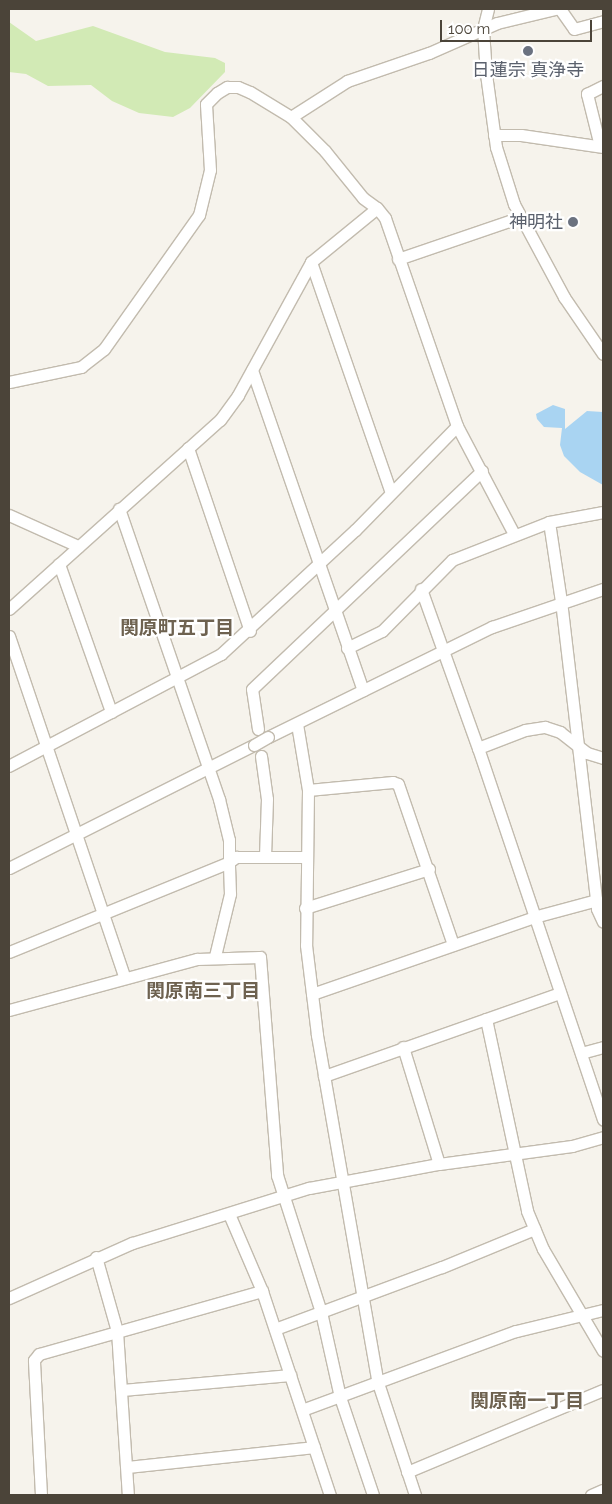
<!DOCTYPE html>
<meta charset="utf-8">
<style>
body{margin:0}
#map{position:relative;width:612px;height:1504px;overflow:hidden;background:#f6f3ec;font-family:Raleway,"Noto Sans JP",sans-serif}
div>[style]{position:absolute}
.green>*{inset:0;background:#d2eab5}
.water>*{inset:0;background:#a9d4f2}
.roads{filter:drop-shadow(1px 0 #c2bbae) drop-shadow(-1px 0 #c2bbae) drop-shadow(0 1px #c2bbae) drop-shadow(0 -1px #c2bbae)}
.street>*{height:11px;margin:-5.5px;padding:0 5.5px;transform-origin:5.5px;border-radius:5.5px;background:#fff}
.bridges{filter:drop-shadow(1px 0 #c2bbae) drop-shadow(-1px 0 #c2bbae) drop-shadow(0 1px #c2bbae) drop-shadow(0 -1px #c2bbae)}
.street-bridge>*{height:11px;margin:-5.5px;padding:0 5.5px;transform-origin:5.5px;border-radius:5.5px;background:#fff}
.dots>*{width:14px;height:14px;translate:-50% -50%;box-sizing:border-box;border:2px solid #fff;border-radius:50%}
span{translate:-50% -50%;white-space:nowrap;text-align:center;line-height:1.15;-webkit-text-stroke:4.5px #fff;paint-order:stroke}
.worship-label{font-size:18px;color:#5b616d}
.right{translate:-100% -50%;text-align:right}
.neighbourhood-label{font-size:19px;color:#6e6250;font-weight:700}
.frame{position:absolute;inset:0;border:10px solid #4b4439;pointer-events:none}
.scale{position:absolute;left:440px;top:20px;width:152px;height:22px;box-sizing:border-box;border:2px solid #4b4439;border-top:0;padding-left:6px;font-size:15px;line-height:18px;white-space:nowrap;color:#4b4439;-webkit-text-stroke:4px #fff;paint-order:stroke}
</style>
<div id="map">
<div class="green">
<i style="clip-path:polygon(9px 22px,36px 41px,93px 26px,165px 52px,215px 58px,225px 63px,225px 72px,190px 108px,173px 117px,139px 113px,112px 101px,91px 85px,48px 86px,26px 74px,9px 72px)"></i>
</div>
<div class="water">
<i style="clip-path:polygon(553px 405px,565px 409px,565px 429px,587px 411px,603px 412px,603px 485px,580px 472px,564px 456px,560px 445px,562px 428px,544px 427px,537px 419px,536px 414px)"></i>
</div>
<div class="roads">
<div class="street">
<i style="left:488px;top:9px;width:21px;rotate:104deg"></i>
<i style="left:483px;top:29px;width:45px;rotate:86.2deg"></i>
<i style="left:486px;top:74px;width:74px;rotate:82.2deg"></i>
<i style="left:496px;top:147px;width:60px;rotate:72.5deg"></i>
<i style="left:514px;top:204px;width:106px;rotate:61.7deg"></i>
<i style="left:564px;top:297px;width:69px;rotate:55.6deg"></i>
<i style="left:560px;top:9px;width:24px;rotate:55deg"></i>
<i style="left:574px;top:29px;width:30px;rotate:-15deg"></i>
<i style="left:291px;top:117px;width:67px;rotate:-32.7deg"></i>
<i style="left:347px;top:81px;width:87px;rotate:-18.9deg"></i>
<i style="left:429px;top:53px;width:74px;rotate:-23.8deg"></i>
<i style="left:497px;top:23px;width:60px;rotate:-13.6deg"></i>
<i style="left:494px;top:135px;width:27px"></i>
<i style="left:521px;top:135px;width:83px;rotate:8.3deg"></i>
<i style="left:600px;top:146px;width:54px;rotate:-104deg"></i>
<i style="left:587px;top:94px;width:18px;rotate:-27deg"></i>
<i style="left:398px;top:259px;width:127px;rotate:-18.9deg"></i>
<i style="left:311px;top:262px;width:244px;rotate:70.9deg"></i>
<i style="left:252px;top:370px;width:339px;rotate:70.9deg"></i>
<i style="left:9px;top:382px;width:74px;rotate:-11.8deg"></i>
<i style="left:81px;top:367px;width:29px;rotate:-38deg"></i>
<i style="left:104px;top:349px;width:164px;rotate:-54.7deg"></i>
<i style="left:199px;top:215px;width:46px;rotate:-76.3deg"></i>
<i style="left:210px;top:170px;width:66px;rotate:-93.5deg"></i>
<i style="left:206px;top:104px;width:16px;rotate:-45deg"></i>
<i style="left:217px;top:93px;width:12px;rotate:-31deg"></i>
<i style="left:227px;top:87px;width:11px"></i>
<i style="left:238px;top:87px;width:13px;rotate:23deg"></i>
<i style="left:250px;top:92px;width:48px;rotate:31.4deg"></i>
<i style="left:291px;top:117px;width:48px;rotate:45deg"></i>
<i style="left:325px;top:151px;width:60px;rotate:51deg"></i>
<i style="left:363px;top:198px;width:17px;rotate:36deg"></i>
<i style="left:457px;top:426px;width:122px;rotate:62.2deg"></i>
<i style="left:188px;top:448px;width:193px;rotate:71.3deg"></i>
<i style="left:9px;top:515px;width:76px;rotate:24.2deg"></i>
<i style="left:549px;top:522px;width:80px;rotate:81.4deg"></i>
<i style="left:561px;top:601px;width:310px;rotate:83.3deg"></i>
<i style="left:597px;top:909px;width:14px;rotate:65deg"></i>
<i style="left:59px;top:564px;width:157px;rotate:70.6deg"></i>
<i style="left:421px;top:589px;width:169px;rotate:70.3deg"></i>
<i style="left:478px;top:748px;width:392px;rotate:71.4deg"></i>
<i style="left:9px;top:609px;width:283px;rotate:-41.9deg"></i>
<i style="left:220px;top:420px;width:31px;rotate:-54deg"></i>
<i style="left:238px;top:395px;width:152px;rotate:-61.2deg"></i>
<i style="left:311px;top:262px;width:85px;rotate:-39.3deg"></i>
<i style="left:377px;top:208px;width:13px;rotate:51deg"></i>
<i style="left:385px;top:218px;width:220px;rotate:70.9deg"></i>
<i style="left:457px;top:426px;width:146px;rotate:134.4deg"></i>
<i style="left:355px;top:530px;width:183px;rotate:137.2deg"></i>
<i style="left:221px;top:654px;width:240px;rotate:152.2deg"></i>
<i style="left:9px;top:636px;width:361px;rotate:71.3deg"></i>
<i style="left:347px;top:648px;width:39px;rotate:-26deg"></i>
<i style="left:382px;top:631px;width:100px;rotate:-45.4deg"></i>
<i style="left:452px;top:560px;width:104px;rotate:-21.4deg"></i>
<i style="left:549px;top:522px;width:55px;rotate:-10.5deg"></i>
<i style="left:297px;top:724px;width:67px;rotate:80.5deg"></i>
<i style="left:308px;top:790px;width:155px;rotate:90.7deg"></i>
<i style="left:306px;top:945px;width:91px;rotate:83deg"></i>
<i style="left:317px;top:1035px;width:353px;rotate:80.1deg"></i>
<i style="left:378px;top:1383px;width:118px;rotate:71.7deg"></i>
<i style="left:258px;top:729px;width:40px;rotate:-98.5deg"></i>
<i style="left:252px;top:689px;width:317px;rotate:-43.5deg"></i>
<i style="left:268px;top:737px;width:250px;rotate:-26.2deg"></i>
<i style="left:492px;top:627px;width:117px;rotate:-18.9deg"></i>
<i style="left:478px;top:748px;width:50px;rotate:-21deg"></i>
<i style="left:525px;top:730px;width:20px;rotate:-9deg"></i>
<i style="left:545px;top:727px;width:16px;rotate:18deg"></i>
<i style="left:560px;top:732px;width:34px;rotate:38deg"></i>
<i style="left:587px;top:753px;width:17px;rotate:17deg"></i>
<i style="left:261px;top:756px;width:43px;rotate:82.1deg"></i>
<i style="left:267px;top:799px;width:57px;rotate:92deg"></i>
<i style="left:308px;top:790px;width:85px;rotate:-5.4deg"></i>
<i style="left:393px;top:782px;width:5px;rotate:22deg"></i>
<i style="left:398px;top:784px;width:170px;rotate:71.1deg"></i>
<i style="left:9px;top:868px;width:274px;rotate:-26.7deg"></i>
<i style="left:305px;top:908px;width:130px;rotate:-17.5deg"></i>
<i style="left:9px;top:952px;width:238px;rotate:-22.2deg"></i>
<i style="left:229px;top:862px;width:22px;rotate:-90deg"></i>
<i style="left:229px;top:840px;width:42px;rotate:-103.7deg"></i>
<i style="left:219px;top:799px;width:307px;rotate:-109deg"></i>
<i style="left:215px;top:956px;width:64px;rotate:-76.4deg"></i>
<i style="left:230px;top:894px;width:32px;rotate:-92deg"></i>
<i style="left:229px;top:862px;width:9px;rotate:-36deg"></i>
<i style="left:236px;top:857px;width:70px"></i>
<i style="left:312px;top:994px;width:235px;rotate:-19.1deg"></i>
<i style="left:534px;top:917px;width:65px;rotate:-15.1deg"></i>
<i style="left:9px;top:1010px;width:195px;rotate:-15.2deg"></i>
<i style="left:197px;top:959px;width:63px;rotate:-1.8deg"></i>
<i style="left:260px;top:957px;width:219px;rotate:85.5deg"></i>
<i style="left:277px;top:1175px;width:144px;rotate:72.2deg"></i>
<i style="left:321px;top:1312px;width:87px;rotate:77.4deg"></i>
<i style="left:340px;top:1397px;width:103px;rotate:71.4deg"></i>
<i style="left:486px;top:1019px;width:196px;rotate:77.9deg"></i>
<i style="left:527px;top:1211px;width:41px;rotate:67.2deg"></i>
<i style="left:543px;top:1249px;width:118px;rotate:59.5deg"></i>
<i style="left:403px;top:1047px;width:122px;rotate:72.9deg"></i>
<i style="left:581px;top:1053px;width:23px;rotate:-15deg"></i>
<i style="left:324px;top:1076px;width:250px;rotate:-19.4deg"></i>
<i style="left:229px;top:1214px;width:84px;rotate:66.8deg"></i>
<i style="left:262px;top:1291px;width:215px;rotate:71.6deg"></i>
<i style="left:96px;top:1257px;width:77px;rotate:74.2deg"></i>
<i style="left:117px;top:1331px;width:164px;rotate:86.2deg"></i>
<i style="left:9px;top:1298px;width:135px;rotate:-24.1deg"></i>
<i style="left:132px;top:1243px;width:185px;rotate:-17.3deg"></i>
<i style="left:309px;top:1188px;width:132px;rotate:-10.5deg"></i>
<i style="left:439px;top:1164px;width:134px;rotate:-7.7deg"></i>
<i style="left:572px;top:1146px;width:32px;rotate:-16deg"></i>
<i style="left:275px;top:1329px;width:178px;rotate:-20.4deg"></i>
<i style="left:442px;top:1267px;width:100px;rotate:-22.4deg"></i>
<i style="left:122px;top:1390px;width:169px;rotate:-5.1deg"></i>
<i style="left:302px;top:1410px;width:228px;rotate:-20.3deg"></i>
<i style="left:516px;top:1331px;width:89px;rotate:-13.6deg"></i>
<i style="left:128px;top:1467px;width:187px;rotate:-6.1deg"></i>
<i style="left:407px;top:1472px;width:212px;rotate:-22.7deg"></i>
<i style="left:41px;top:1495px;width:135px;rotate:-93deg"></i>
<i style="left:34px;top:1360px;width:8px;rotate:-50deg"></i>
<i style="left:39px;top:1354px;width:232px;rotate:-15.8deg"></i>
<i style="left:591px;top:1495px;width:13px;rotate:-23deg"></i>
</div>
</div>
<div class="bridges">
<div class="street-bridge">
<i style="left:254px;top:745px;width:16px;rotate:-30deg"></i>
</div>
</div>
<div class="dots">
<i style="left:528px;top:51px;background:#6b7280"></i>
<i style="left:573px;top:222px;background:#6b7280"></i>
</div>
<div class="worship-label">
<span style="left:528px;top:70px">日蓮宗 真浄寺</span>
<span class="right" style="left:563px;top:222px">神明社</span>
</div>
<div class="neighbourhood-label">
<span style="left:177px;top:628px">関原町五丁目</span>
<span style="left:203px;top:991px">関原南三丁目</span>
<span style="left:527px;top:1401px">関原南一丁目</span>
</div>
<div class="frame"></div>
<div class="scale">100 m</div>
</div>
